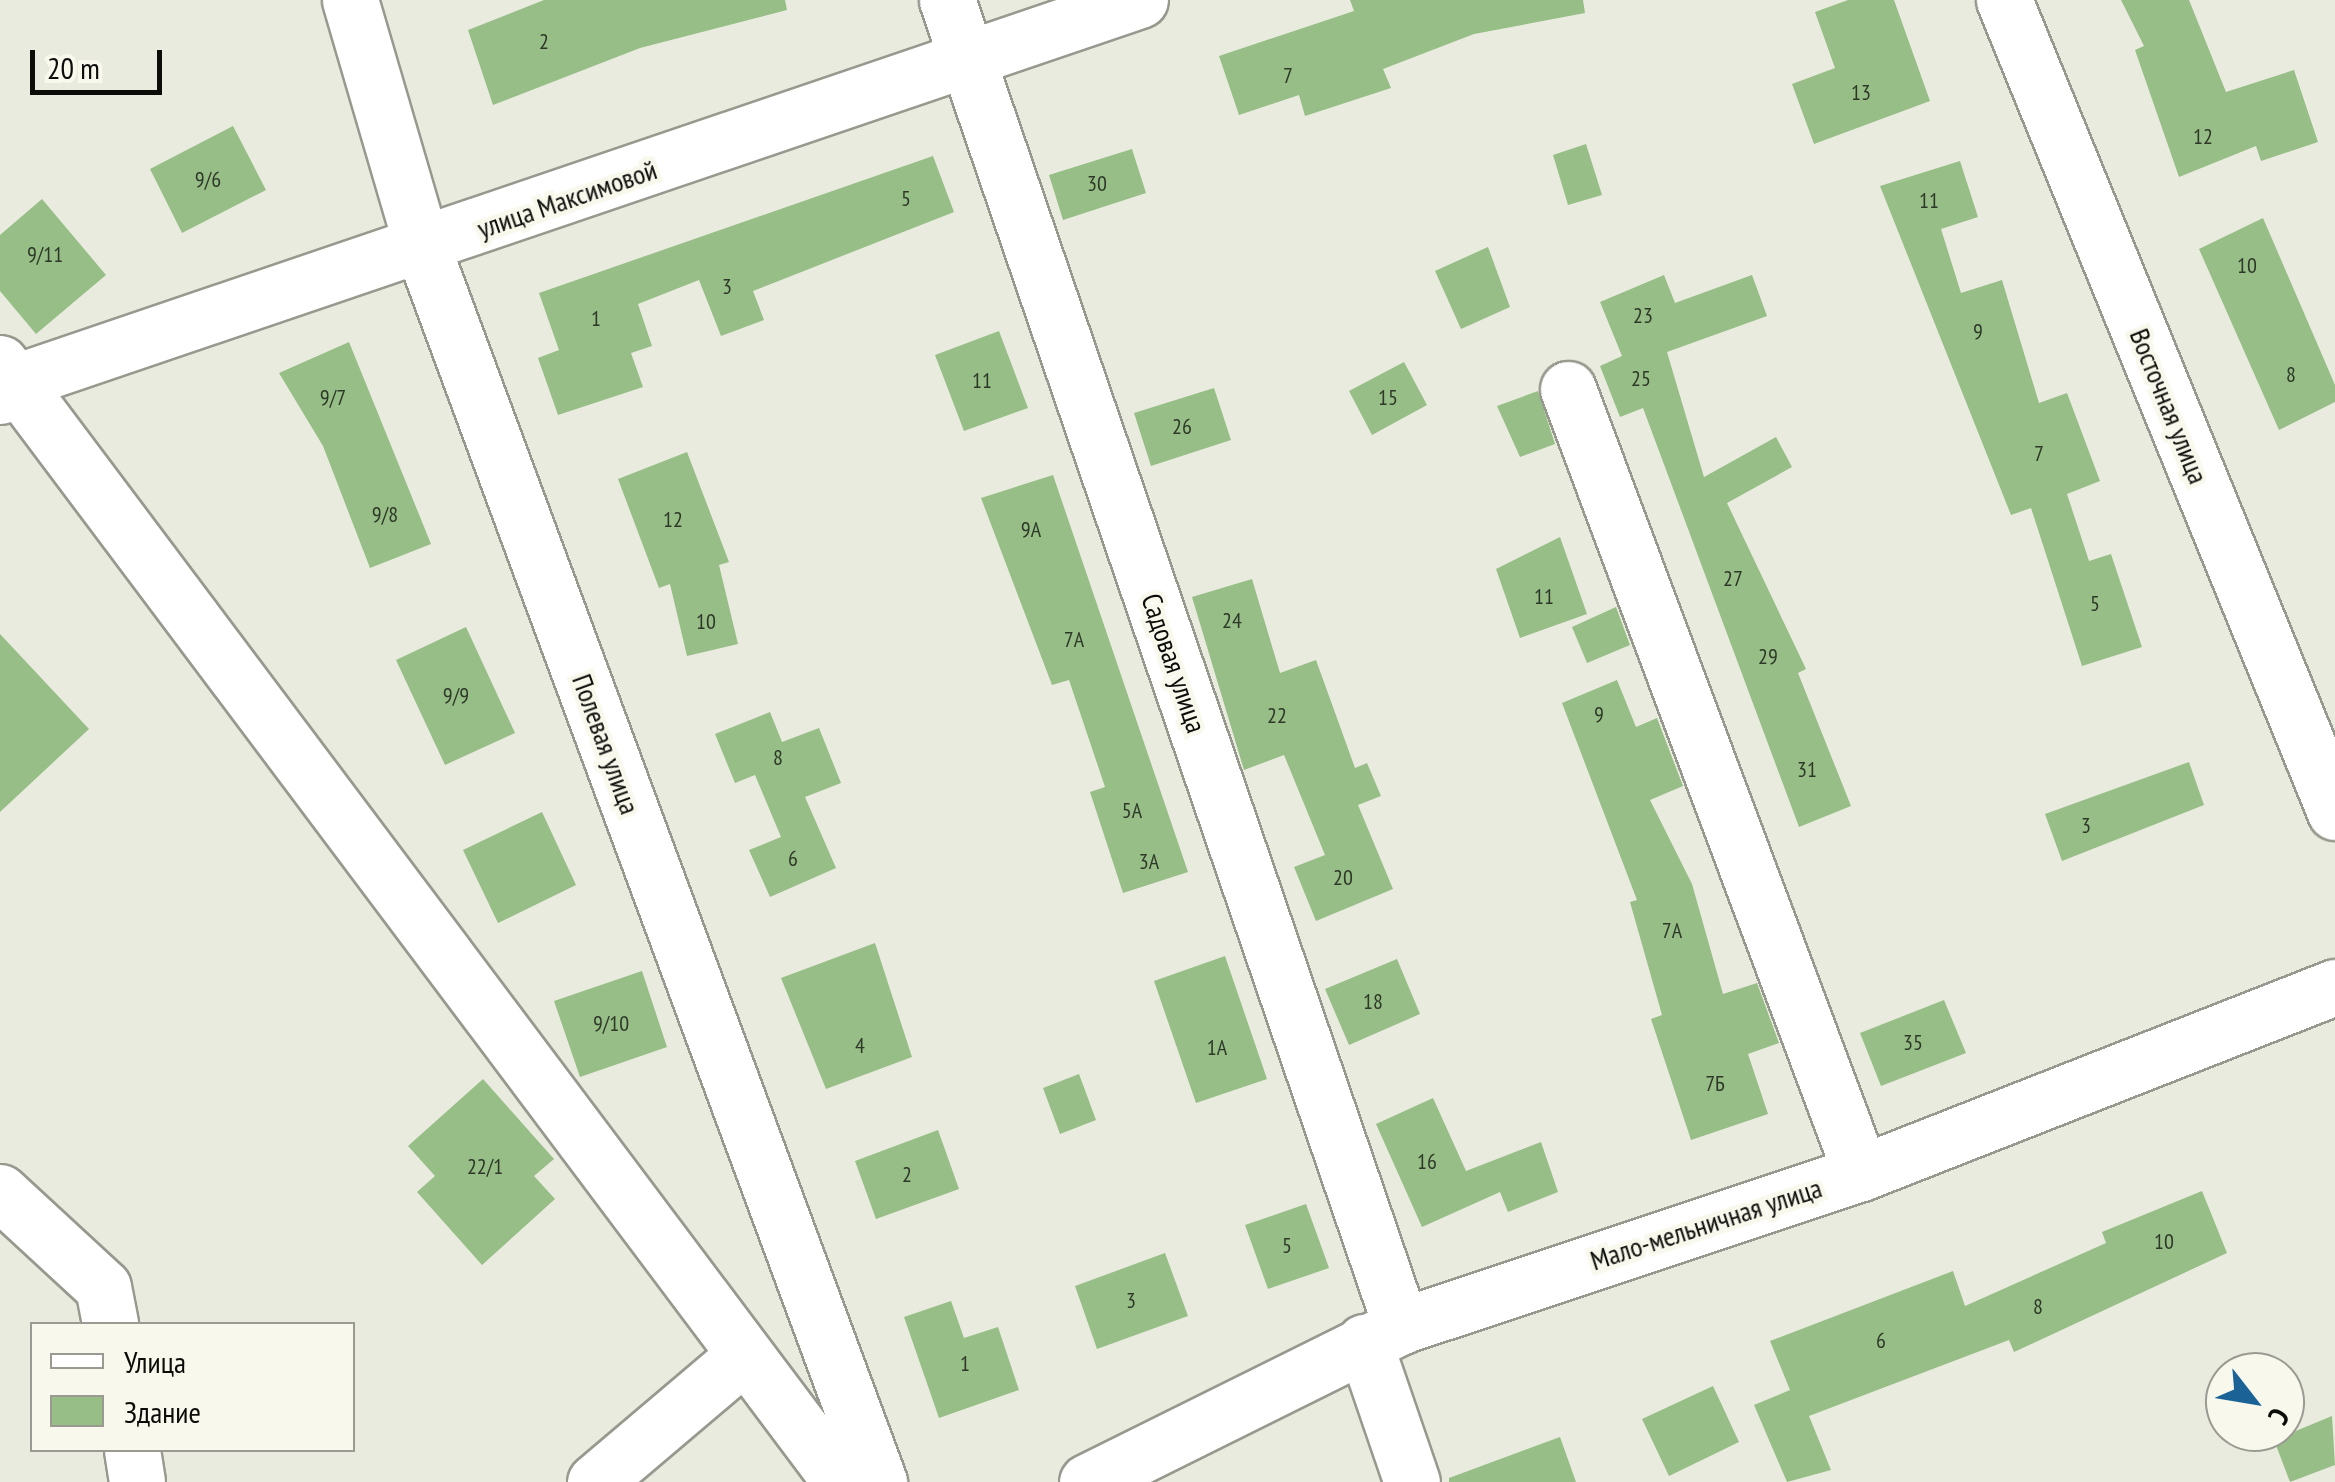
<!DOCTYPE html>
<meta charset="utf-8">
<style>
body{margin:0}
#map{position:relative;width:2335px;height:1482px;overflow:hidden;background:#eaebdf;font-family:"PT Sans Narrow",sans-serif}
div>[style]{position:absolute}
.building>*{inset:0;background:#96be86}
.roads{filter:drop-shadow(2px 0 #98998e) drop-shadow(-2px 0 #98998e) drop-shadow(0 2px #98998e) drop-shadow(0 -2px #98998e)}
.minor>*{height:55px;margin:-27.5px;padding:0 27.5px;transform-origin:27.5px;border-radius:27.5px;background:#fff}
span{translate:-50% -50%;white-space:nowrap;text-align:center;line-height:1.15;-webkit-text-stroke:9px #f8f8ed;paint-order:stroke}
.number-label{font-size:22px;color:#2e3828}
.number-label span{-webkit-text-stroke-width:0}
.street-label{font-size:28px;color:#0c0c09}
.legend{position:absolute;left:30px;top:1322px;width:325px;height:130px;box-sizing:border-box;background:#f8f8ed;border:2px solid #9a9a92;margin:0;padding:12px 18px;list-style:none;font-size:30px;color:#0c0c09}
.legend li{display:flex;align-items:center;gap:20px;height:50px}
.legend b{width:50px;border:2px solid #9a9a92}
.north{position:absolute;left:2205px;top:1352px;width:100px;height:100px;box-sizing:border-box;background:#f8f8ed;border:2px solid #9a9a92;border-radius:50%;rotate:121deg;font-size:28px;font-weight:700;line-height:40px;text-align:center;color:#0c0c09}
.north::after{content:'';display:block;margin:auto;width:35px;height:45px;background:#1b6397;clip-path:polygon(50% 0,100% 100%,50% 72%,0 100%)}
.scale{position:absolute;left:30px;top:50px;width:132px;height:45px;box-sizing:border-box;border:5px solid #0c0c09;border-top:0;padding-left:12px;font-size:30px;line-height:35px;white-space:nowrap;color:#0c0c09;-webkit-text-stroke:8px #f8f8ed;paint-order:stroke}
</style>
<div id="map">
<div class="building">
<i style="clip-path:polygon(544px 0,785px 0,787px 10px,640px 48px,493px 105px,468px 30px)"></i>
<i style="clip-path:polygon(1350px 0,1583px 0,1585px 13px,1474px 34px,1383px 69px,1391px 88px,1305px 116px,1299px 95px,1239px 115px,1219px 56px,1354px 11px)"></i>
<i style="clip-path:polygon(1848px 0,1894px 0,1930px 101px,1814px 144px,1792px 84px,1835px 68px,1815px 12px)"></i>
<i style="clip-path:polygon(2121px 0,2189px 0,2226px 92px,2294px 70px,2318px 142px,2261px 161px,2256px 146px,2179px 177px,2135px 50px,2144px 46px)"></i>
<i style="clip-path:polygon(233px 126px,266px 190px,182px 233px,150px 169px)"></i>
<i style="clip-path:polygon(1586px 144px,1602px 195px,1568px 205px,1553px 155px)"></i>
<i style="clip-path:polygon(1132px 149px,1146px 193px,1063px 220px,1049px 175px)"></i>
<i style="clip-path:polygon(933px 156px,954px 212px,753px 291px,764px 320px,721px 336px,699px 280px,638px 304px,652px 346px,631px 353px,643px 387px,558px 415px,538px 358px,559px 350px,539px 293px)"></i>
<i style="clip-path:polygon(1960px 161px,1978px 217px,1941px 229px,1961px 293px,2002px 280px,2039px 403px,2067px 393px,2100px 481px,2067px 494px,2089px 561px,2111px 554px,2142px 647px,2082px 666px,2031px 508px,2011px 515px,1880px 186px)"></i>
<i style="clip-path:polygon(42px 199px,106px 275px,36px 334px,0 291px,0 235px)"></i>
<i style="clip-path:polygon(2263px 218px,2335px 385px,2335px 402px,2279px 430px,2199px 249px)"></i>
<i style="clip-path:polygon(1488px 247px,1510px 307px,1461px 329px,1435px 271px)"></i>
<i style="clip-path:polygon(1664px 275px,1675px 303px,1752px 275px,1767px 316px,1667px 352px,1704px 477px,1776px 437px,1792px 467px,1727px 503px,1806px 669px,1798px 673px,1851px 806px,1799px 827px,1643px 408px,1620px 417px,1600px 366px,1622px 356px,1600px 302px)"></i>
<i style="clip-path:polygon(999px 331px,1028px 408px,964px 431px,935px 355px)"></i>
<i style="clip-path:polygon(349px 342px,431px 544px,370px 568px,323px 446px,279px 373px)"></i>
<i style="clip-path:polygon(1404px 362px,1427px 405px,1372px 435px,1349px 391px)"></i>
<i style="clip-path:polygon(1214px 388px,1231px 440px,1151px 466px,1134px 413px)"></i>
<i style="clip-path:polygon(1538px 391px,1555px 444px,1520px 457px,1497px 406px)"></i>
<i style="clip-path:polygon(687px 452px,729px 562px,719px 565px,738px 644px,687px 656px,670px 584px,659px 588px,618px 479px)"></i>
<i style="clip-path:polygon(1053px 475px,1188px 872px,1123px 893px,1090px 792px,1105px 787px,1069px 680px,1052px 685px,981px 498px)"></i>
<i style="clip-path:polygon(1560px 537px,1587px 614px,1520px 638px,1496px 569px)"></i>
<i style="clip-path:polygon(1252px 579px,1280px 673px,1316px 660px,1355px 768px,1367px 763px,1381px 796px,1358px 805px,1393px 889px,1316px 921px,1294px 867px,1325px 855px,1284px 755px,1244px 770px,1192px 597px)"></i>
<i style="clip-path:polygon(1616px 607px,1630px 645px,1587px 663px,1572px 627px)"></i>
<i style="clip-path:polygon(466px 627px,515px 733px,445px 765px,396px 660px)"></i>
<i style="clip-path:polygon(0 634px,89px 729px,0 812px)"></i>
<i style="clip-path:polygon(1617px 680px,1636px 727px,1657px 718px,1683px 786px,1650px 800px,1692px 884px,1723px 994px,1757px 983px,1779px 1043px,1748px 1054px,1768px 1114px,1691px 1140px,1651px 1019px,1662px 1015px,1630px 902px,1637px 900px,1562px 703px)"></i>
<i style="clip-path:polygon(770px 712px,782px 742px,819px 728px,841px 783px,805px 797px,836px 868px,770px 897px,749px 850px,781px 837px,755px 775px,735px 783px,715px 734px)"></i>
<i style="clip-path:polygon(2189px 762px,2204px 805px,2062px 861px,2045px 814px)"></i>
<i style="clip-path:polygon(542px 812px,576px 885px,498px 923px,463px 850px)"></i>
<i style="clip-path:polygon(875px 943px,912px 1057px,826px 1089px,781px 978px)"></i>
<i style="clip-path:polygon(1225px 956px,1267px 1079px,1196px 1103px,1154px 981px)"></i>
<i style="clip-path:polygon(1397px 959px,1420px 1014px,1349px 1045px,1325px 989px)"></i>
<i style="clip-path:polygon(642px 971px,667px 1047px,580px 1077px,554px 1001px)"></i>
<i style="clip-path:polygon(1944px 1000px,1966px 1053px,1881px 1086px,1860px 1033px)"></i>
<i style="clip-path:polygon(1079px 1074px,1096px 1120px,1060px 1134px,1043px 1088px)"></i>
<i style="clip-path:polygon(483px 1079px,554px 1159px,534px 1176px,555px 1199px,482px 1265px,417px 1192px,435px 1176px,408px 1146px)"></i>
<i style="clip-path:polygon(1433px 1098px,1466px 1171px,1541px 1142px,1558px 1192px,1508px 1212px,1500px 1192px,1422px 1227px,1376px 1124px)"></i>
<i style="clip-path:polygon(938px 1130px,959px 1189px,876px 1219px,855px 1161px)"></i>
<i style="clip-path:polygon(2202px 1191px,2227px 1253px,2014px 1352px,2009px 1340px,1809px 1416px,1831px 1470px,1787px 1482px,1754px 1405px,1790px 1390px,1770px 1341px,1953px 1271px,1965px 1306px,2106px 1243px,2102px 1232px)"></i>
<i style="clip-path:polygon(1306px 1204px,1329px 1268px,1268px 1289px,1245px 1225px)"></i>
<i style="clip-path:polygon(1165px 1253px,1188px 1316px,1097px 1349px,1075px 1286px)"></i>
<i style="clip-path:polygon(951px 1301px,964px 1338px,998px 1327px,1019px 1390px,939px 1418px,904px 1317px)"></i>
<i style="clip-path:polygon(1713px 1386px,1739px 1442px,1669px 1476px,1642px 1419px)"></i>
<i style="clip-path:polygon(2332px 1416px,2335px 1465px,2290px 1482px,2274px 1440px)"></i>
<i style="clip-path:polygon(1560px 1437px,1576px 1482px,1449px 1482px,1449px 1478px)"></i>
</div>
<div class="roads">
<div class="minor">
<i style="left:350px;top:0;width:259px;rotate:73.7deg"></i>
<i style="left:423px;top:249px;width:1315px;rotate:69.7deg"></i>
<i style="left:947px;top:0;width:1402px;rotate:71.1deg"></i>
<i style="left:2004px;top:0;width:877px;rotate:67.82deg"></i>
<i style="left:0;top:363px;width:24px;rotate:52deg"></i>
<i style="left:15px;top:382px;width:1188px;rotate:-18.76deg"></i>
<i style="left:1568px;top:389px;width:837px;rotate:69.51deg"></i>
<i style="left:0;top:396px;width:21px;rotate:-43deg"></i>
<i style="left:15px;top:382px;width:1376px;rotate:53.1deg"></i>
<i style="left:0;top:1192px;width:140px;rotate:42.7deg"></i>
<i style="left:103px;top:1287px;width:38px;rotate:79deg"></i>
<i style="left:1364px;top:1342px;width:148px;rotate:71.1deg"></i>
<i style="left:132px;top:1450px;width:32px;rotate:81deg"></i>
<i style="left:595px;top:1482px;width:192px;rotate:-40.3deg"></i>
<i style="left:1087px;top:1482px;width:351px;rotate:-26.4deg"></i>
<i style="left:1401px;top:1326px;width:485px;rotate:-18.4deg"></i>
<i style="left:1861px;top:1173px;width:509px;rotate:-21.43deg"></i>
</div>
</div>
<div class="number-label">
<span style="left:544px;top:42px">2</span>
<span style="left:1288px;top:76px">7</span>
<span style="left:1861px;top:93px">13</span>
<span style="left:2203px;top:137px">12</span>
<span style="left:208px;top:180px">9/6</span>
<span style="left:1097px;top:184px">30</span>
<span style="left:906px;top:199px">5</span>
<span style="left:1929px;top:201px">11</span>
<span style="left:45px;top:255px">9/11</span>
<span style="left:2247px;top:266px">10</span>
<span style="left:727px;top:287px">3</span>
<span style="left:1643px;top:316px">23</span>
<span style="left:596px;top:319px">1</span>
<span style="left:1978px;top:332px">9</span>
<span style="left:2291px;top:375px">8</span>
<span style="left:1641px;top:379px">25</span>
<span style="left:982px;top:381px">11</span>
<span style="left:333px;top:398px">9/7</span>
<span style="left:1388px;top:398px">15</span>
<span style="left:1182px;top:427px">26</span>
<span style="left:2039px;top:454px">7</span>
<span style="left:385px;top:515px">9/8</span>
<span style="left:673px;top:520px">12</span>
<span style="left:1031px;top:530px">9А</span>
<span style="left:1733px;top:579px">27</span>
<span style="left:1544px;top:597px">11</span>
<span style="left:2095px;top:604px">5</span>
<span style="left:1232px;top:621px">24</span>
<span style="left:706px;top:622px">10</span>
<span style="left:1074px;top:640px">7А</span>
<span style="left:1768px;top:657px">29</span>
<span style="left:456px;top:696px">9/9</span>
<span style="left:1599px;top:715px">9</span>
<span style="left:1277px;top:716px">22</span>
<span style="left:778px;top:758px">8</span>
<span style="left:1807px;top:770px">31</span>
<span style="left:1132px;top:811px">5А</span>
<span style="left:2086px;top:826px">3</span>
<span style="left:793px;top:859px">6</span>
<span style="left:1149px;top:862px">3А</span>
<span style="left:1343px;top:878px">20</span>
<span style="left:1672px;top:931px">7А</span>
<span style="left:1373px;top:1002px">18</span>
<span style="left:611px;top:1024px">9/10</span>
<span style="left:1913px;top:1043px">35</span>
<span style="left:860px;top:1046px">4</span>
<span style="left:1217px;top:1048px">1А</span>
<span style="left:1715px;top:1084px">7Б</span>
<span style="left:1427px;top:1162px">16</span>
<span style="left:485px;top:1167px">22/1</span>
<span style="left:907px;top:1175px">2</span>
<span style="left:2164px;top:1242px">10</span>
<span style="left:1287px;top:1246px">5</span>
<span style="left:1131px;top:1301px">3</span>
<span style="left:2038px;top:1307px">8</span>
<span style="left:1881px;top:1341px">6</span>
<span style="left:965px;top:1364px">1</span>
</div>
<div class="street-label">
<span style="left:567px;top:199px;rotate:-19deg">улица Максимовой</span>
<span style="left:2169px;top:406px;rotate:68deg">Восточная улица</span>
<span style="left:1174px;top:663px;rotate:71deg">Садовая улица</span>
<span style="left:606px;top:744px;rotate:70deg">Полевая улица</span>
<span style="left:1706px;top:1224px;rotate:-18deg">Мало-мельничная улица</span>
</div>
<ul class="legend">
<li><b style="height:12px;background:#fff"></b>Улица</li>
<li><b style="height:28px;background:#96be86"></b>Здание</li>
</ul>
<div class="north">С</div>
<div class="scale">20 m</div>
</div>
